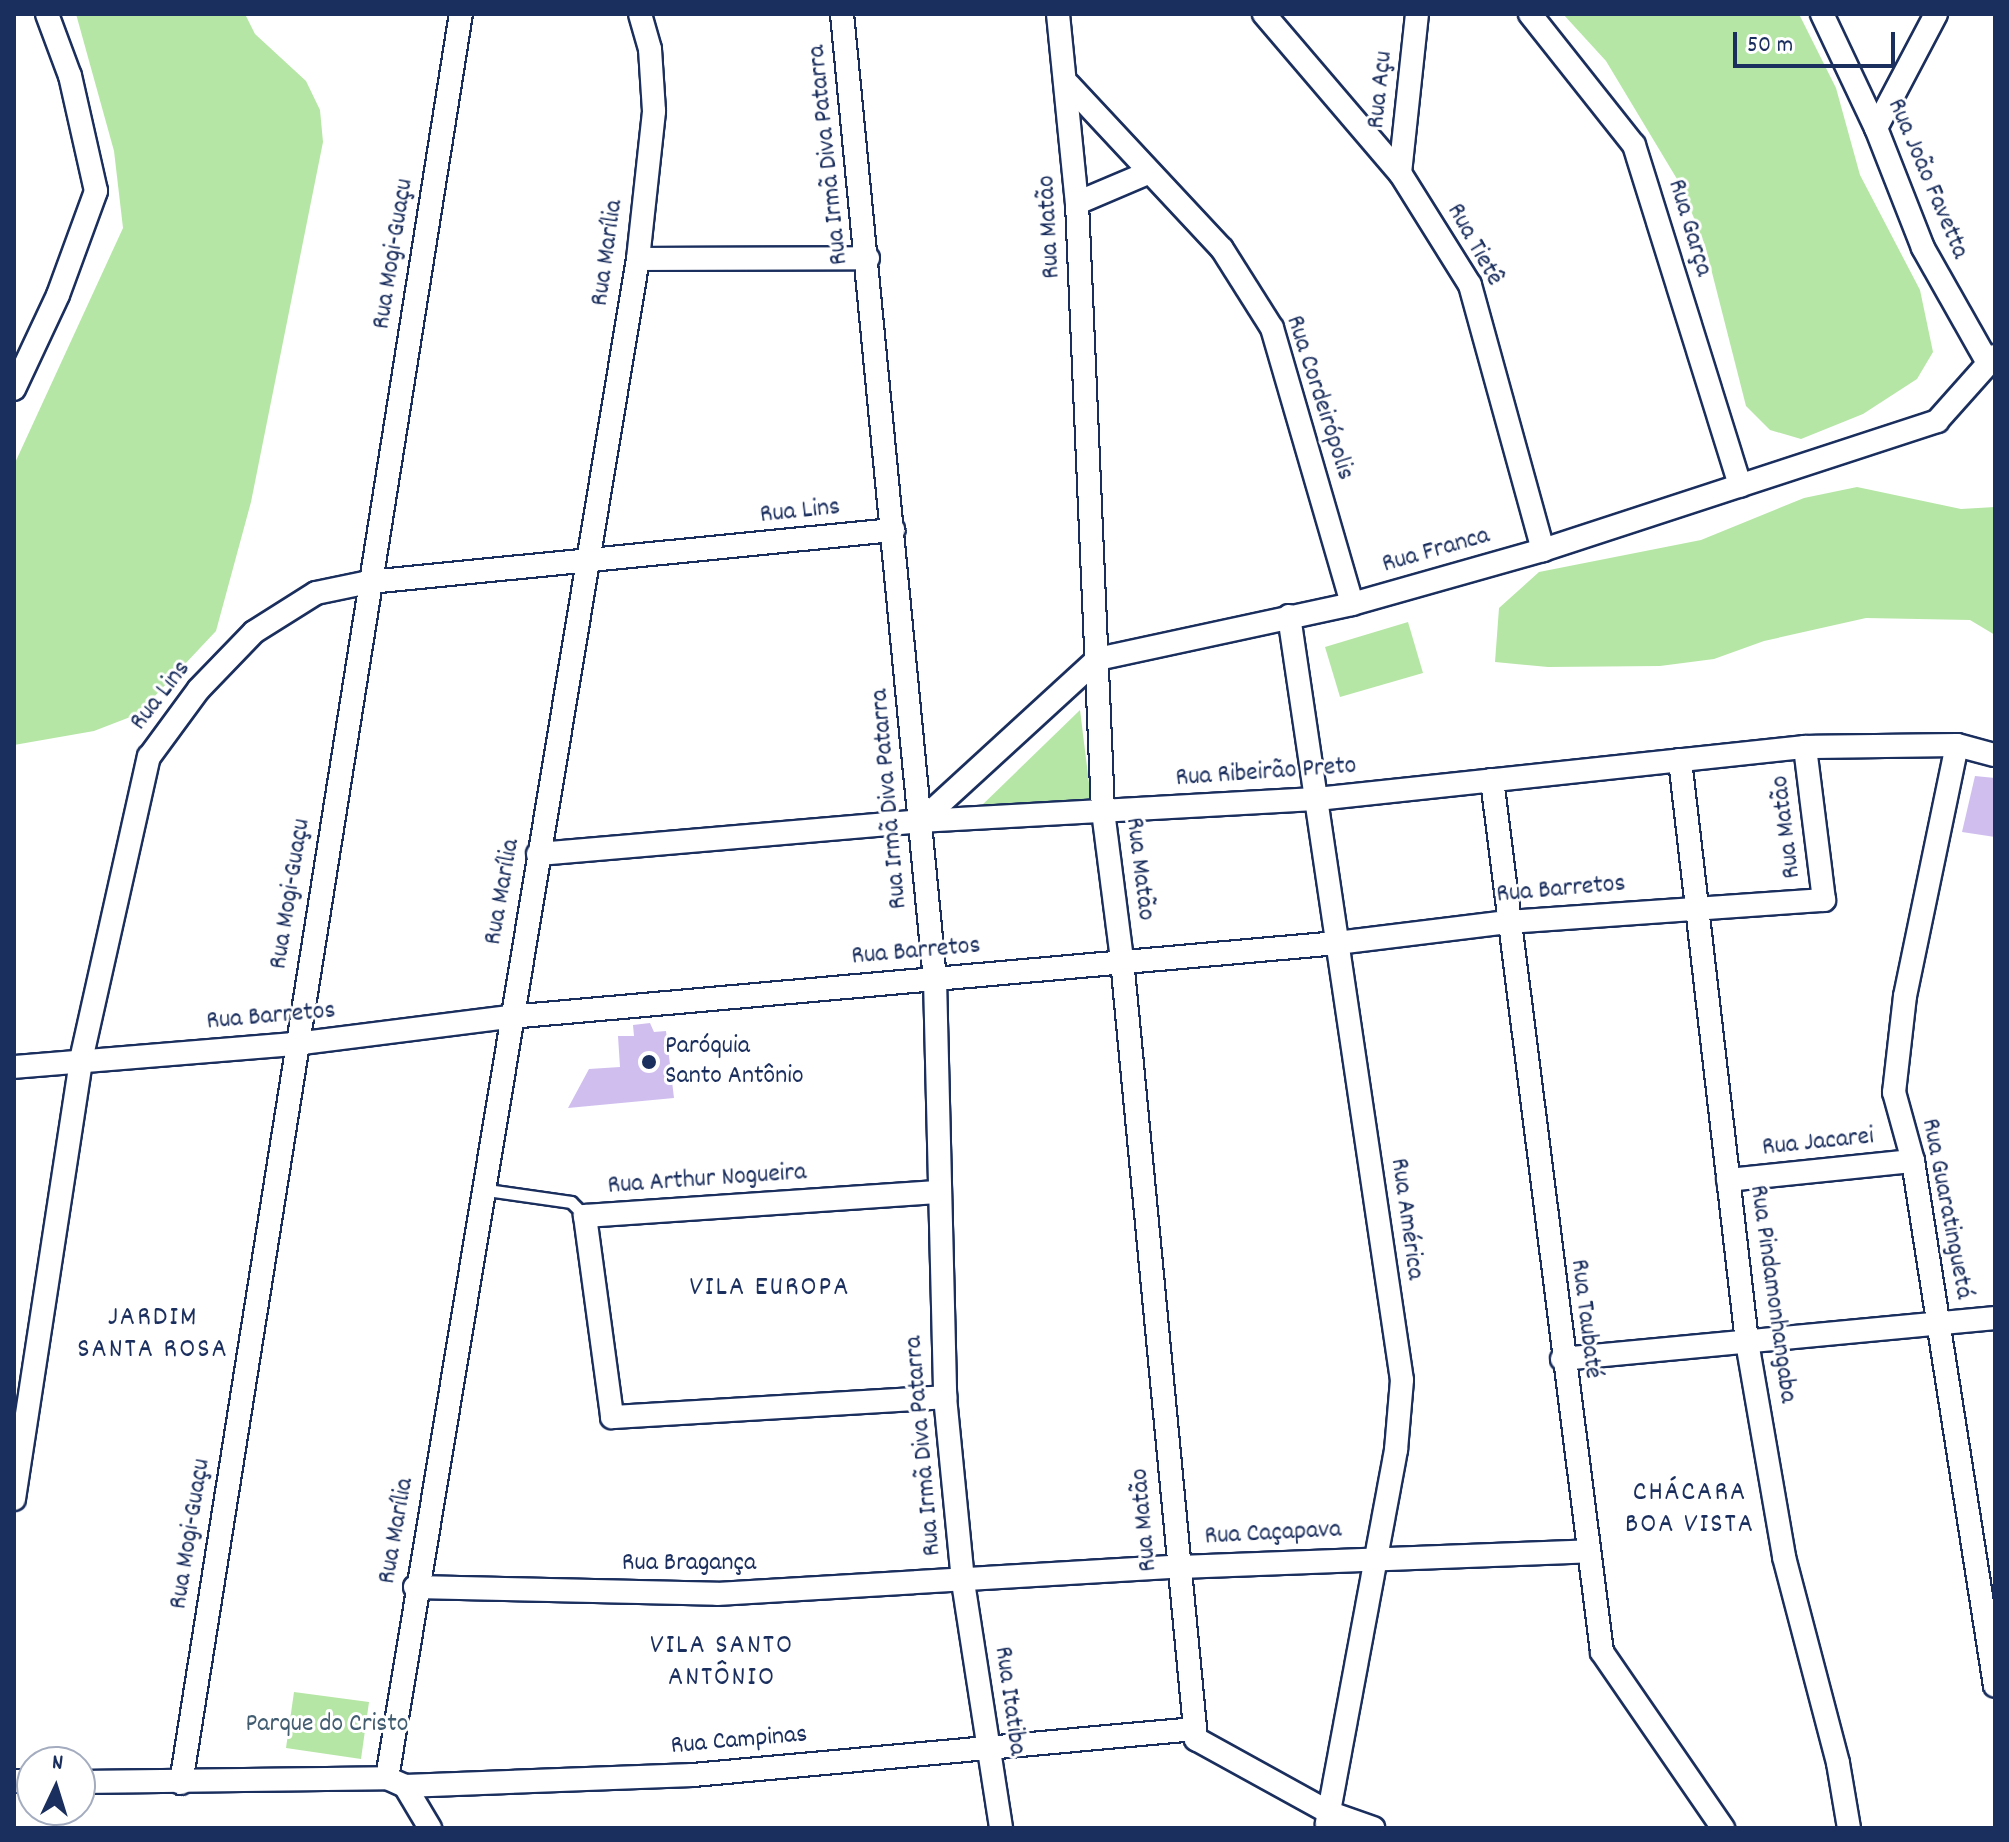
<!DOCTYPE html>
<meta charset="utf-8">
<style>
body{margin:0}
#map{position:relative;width:2009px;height:1842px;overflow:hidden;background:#fff;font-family:Dekko,sans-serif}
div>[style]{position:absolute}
.green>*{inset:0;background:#b6e6a6}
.building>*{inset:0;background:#d0beef}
.roads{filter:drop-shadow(2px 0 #1b2f5e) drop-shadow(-2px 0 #1b2f5e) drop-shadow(0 2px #1b2f5e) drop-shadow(0 -2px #1b2f5e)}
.lane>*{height:11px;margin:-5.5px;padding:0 5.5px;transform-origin:5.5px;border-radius:5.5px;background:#fff}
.street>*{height:22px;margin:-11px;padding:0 11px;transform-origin:11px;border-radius:11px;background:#fff}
.dots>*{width:22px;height:22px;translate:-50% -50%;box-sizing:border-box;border:4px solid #fff;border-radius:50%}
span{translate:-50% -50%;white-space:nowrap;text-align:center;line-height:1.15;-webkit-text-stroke:6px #fff;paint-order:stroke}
.street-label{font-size:26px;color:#1b2f5e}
.poi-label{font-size:26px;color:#1b2f5e}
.left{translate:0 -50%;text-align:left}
.park-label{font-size:26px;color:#425d70}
.neighbourhood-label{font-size:28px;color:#1b2f5e;letter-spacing:2px}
.frame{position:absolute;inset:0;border:16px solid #1b2f5e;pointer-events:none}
.north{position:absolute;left:16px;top:1746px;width:80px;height:80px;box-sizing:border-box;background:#fff;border:2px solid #a4acbf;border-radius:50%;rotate:4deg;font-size:22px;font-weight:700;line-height:32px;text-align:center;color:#1b2f5e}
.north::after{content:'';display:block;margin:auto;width:28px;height:36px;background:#1b2f5e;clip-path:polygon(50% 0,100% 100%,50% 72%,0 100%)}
.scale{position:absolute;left:1733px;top:32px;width:162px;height:36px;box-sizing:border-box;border:4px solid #1b2f5e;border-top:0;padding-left:10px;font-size:24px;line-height:28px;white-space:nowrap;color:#1b2f5e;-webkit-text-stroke:6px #fff;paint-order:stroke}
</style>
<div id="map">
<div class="green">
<i style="clip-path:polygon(76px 14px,245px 14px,255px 34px,306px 81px,320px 110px,323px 142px,251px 502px,216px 631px,138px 714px,94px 731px,14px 745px,14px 465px,123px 228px,114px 151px)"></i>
<i style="clip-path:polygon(1563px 14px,1799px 14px,1836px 88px,1860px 175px,1920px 290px,1933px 352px,1917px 379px,1863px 414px,1801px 439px,1770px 430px,1746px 406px,1705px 245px,1680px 184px,1606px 61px)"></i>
<i style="clip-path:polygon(1857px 487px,1961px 509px,1995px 507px,1995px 635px,1970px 620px,1866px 618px,1764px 641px,1714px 659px,1660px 666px,1548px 667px,1495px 662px,1499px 608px,1539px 572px,1701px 540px,1804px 498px)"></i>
<i style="clip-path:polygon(1408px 622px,1423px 673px,1340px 697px,1325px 647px)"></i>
<i style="clip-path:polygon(1080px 710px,1091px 799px,979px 808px)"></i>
<i style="clip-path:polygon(294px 1692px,369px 1702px,361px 1759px,286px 1748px)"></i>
</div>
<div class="building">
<i style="clip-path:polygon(1975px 776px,1995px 778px,1995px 837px,1962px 832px)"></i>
<i style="clip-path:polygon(650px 1023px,654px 1032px,666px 1031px,674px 1098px,568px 1108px,589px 1069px,620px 1067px,618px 1036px,634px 1036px,633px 1025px)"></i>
</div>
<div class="roads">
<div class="lane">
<i style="left:487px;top:1190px;width:85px;rotate:8.1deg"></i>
<i style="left:571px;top:1202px;width:20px;rotate:45deg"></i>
</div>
<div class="street">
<i style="left:842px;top:14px;width:969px;rotate:84.5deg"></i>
<i style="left:935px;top:979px;width:418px;rotate:88.6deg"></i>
<i style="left:945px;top:1397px;width:186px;rotate:84.4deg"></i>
<i style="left:963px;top:1582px;width:249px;rotate:81.2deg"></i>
<i style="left:1058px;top:14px;width:190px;rotate:84.3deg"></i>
<i style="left:1077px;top:203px;width:609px;rotate:87.55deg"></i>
<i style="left:1103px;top:811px;width:150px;rotate:82.7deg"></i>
<i style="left:1122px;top:960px;width:783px;rotate:84.57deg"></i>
<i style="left:1196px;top:1739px;width:153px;rotate:28.9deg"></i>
<i style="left:1330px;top:1813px;width:46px;rotate:19.2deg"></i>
<i style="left:1264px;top:14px;width:209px;rotate:49.5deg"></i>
<i style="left:1400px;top:173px;width:132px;rotate:58deg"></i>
<i style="left:1470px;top:285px;width:275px;rotate:74.6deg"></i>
<i style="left:1530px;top:14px;width:167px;rotate:51.6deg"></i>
<i style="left:1634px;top:145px;width:357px;rotate:72.7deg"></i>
<i style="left:1822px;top:14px;width:126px;rotate:64.7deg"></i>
<i style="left:1876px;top:128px;width:129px;rotate:68.6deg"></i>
<i style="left:1923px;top:248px;width:132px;rotate:60.5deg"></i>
<i style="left:1069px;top:85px;width:224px;rotate:47deg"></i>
<i style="left:1222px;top:249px;width:93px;rotate:57.7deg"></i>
<i style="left:1272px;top:328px;width:287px;rotate:73.8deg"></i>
<i style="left:1876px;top:128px;width:129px;rotate:-62.2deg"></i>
<i style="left:1400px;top:173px;width:160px;rotate:-83.9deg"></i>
<i style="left:1077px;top:203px;width:79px;rotate:-23deg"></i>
<i style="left:638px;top:259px;width:230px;rotate:-0.2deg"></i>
<i style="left:14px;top:389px;width:104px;rotate:-64.9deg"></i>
<i style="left:58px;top:295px;width:111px;rotate:-69.9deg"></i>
<i style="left:96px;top:191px;width:118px;rotate:-102.7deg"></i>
<i style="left:70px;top:76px;width:66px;rotate:-110.4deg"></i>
<i style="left:1289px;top:616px;width:772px;rotate:81.59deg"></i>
<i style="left:1402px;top:1380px;width:70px;rotate:94.9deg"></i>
<i style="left:1396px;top:1450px;width:380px;rotate:100.5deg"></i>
<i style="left:1957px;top:745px;width:256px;rotate:101.7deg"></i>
<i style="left:1905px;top:996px;width:97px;rotate:96.5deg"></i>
<i style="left:1894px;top:1092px;width:72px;rotate:74.6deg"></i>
<i style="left:1913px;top:1161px;width:531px;rotate:81.12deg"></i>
<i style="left:1680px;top:760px;width:586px;rotate:83.43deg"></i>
<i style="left:1747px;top:1342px;width:218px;rotate:80.2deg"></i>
<i style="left:1784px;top:1557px;width:213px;rotate:75.3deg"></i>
<i style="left:1838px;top:1763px;width:66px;rotate:80.4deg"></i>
<i style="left:1492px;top:780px;width:879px;rotate:82.81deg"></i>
<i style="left:1602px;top:1652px;width:214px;rotate:55.5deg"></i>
<i style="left:921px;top:821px;width:240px;rotate:-42.5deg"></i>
<i style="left:1098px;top:659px;width:260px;rotate:-12.2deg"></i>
<i style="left:1352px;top:604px;width:198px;rotate:-15.8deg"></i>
<i style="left:1543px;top:550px;width:415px;rotate:-18.1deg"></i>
<i style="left:1937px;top:421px;width:87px;rotate:-48.3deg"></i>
<i style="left:538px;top:854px;width:384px;rotate:-4.9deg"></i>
<i style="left:921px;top:821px;width:397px;rotate:-3.2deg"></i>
<i style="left:1317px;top:799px;width:491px;rotate:-6.1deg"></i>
<i style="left:1805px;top:747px;width:152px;rotate:-0.8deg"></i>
<i style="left:1957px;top:745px;width:39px;rotate:15deg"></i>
<i style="left:14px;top:1067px;width:282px;rotate:-4.7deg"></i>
<i style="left:295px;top:1044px;width:217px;rotate:-7.2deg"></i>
<i style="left:510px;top:1017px;width:830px;rotate:-5.11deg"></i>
<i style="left:1337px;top:943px;width:172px;rotate:-7deg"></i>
<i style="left:1508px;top:922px;width:317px;rotate:-4deg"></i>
<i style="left:1824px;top:900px;width:154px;rotate:-97.1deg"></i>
<i style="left:1728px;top:1180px;width:186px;rotate:-5.9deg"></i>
<i style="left:937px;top:1192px;width:353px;rotate:176.1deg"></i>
<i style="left:585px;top:1216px;width:203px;rotate:82.3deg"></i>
<i style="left:612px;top:1417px;width:334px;rotate:-3.4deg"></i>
<i style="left:1562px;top:1359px;width:435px;rotate:-5.4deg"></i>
<i style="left:14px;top:1499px;width:444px;rotate:-81.3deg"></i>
<i style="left:81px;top:1060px;width:311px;rotate:-77.4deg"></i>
<i style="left:149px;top:757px;width:84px;rotate:-53.7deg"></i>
<i style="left:199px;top:689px;width:79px;rotate:-46deg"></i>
<i style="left:254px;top:632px;width:73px;rotate:-32.2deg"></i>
<i style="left:316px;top:593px;width:54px;rotate:-11.7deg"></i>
<i style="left:369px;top:582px;width:527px;rotate:-5.67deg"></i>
<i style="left:415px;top:1587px;width:302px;rotate:1.3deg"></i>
<i style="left:717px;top:1594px;width:462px;rotate:-3.4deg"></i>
<i style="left:1178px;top:1567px;width:408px;rotate:-2.2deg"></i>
<i style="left:387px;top:1778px;width:1540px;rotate:-80.62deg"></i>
<i style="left:638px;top:259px;width:149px;rotate:-83.8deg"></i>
<i style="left:654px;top:111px;width:62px;rotate:-93.7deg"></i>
<i style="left:650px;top:49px;width:36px;rotate:-106deg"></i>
<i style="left:14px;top:1781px;width:18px"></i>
<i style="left:80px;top:1782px;width:307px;rotate:-0.7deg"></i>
<i style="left:387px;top:1778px;width:20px;rotate:24deg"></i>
<i style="left:405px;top:1786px;width:288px;rotate:-2.2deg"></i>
<i style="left:693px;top:1775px;width:504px;rotate:-5.24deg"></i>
<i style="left:181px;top:1783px;width:1791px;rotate:-81.01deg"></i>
<i style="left:405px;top:1786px;width:49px;rotate:59.2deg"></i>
</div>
</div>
<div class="dots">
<i style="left:649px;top:1062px;background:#1b2f5e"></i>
</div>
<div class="street-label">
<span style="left:1381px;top:90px;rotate:-84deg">Rua Açu</span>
<span style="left:829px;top:155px;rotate:-96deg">Rua Irmã Diva Patarra</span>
<span style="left:1927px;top:179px;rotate:67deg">Rua João Favetta</span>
<span style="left:1050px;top:227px;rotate:-93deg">Rua Matão</span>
<span style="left:1689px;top:228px;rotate:73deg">Rua Garça</span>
<span style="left:1474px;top:245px;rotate:61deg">Rua Tietê</span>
<span style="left:608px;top:253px;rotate:-82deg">Rua Marília</span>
<span style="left:394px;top:254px;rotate:-81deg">Rua Mogi-Guaçu</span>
<span style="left:1319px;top:398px;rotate:72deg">Rua Cordeirópolis</span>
<span style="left:800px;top:512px;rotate:-6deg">Rua Lins</span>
<span style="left:1436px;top:551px;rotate:-16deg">Rua Franca</span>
<span style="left:161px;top:696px;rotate:-52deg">Rua Lins</span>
<span style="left:1266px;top:773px;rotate:-4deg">Rua Ribeirão Preto</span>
<span style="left:890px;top:799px;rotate:-95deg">Rua Irmã Diva Patarra</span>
<span style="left:1787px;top:827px;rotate:-97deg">Rua Matão</span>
<span style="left:1139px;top:869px;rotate:83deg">Rua Matão</span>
<span style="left:1561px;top:890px;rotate:-5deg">Rua Barretos</span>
<span style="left:503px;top:892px;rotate:-80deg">Rua Marília</span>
<span style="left:291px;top:894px;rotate:-81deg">Rua Mogi-Guaçu</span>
<span style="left:916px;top:952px;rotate:-5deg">Rua Barretos</span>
<span style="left:271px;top:1017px;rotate:-5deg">Rua Barretos</span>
<span style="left:1818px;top:1143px;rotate:-6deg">Rua Jacarei</span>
<span style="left:707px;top:1180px;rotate:-4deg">Rua Arthur Nogueira</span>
<span style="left:1946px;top:1209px;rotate:79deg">Rua Guaratinguetá</span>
<span style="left:1406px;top:1219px;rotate:82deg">Rua América</span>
<span style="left:1772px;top:1294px;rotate:82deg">Rua Pindamonhangaba</span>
<span style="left:1585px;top:1319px;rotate:83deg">Rua Taubaté</span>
<span style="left:924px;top:1446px;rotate:-95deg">Rua Irmã Diva Patarra</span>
<span style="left:1145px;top:1520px;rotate:-95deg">Rua Matão</span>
<span style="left:397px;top:1531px;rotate:-80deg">Rua Marília</span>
<span style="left:191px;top:1534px;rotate:-81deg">Rua Mogi-Guaçu</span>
<span style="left:1273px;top:1534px;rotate:-3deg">Rua Caçapava</span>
<span style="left:689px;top:1564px">Rua Bragança</span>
<span style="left:1009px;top:1701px;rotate:82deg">Rua Itatiba</span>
<span style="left:739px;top:1741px;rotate:-5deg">Rua Campinas</span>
</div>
<div class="poi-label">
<span class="left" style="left:665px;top:1062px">Paróquia<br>Santo Antônio</span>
</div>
<div class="park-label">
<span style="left:327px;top:1725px">Parque do Cristo</span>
</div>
<div class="neighbourhood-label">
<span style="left:770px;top:1289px">VILA EUROPA</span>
<span style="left:153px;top:1335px">JARDIM<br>SANTA ROSA</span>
<span style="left:1690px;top:1510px">CHÁCARA<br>BOA VISTA</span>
<span style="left:722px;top:1663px">VILA SANTO<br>ANTÔNIO</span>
</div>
<div class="frame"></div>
<div class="north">N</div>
<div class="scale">50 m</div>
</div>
